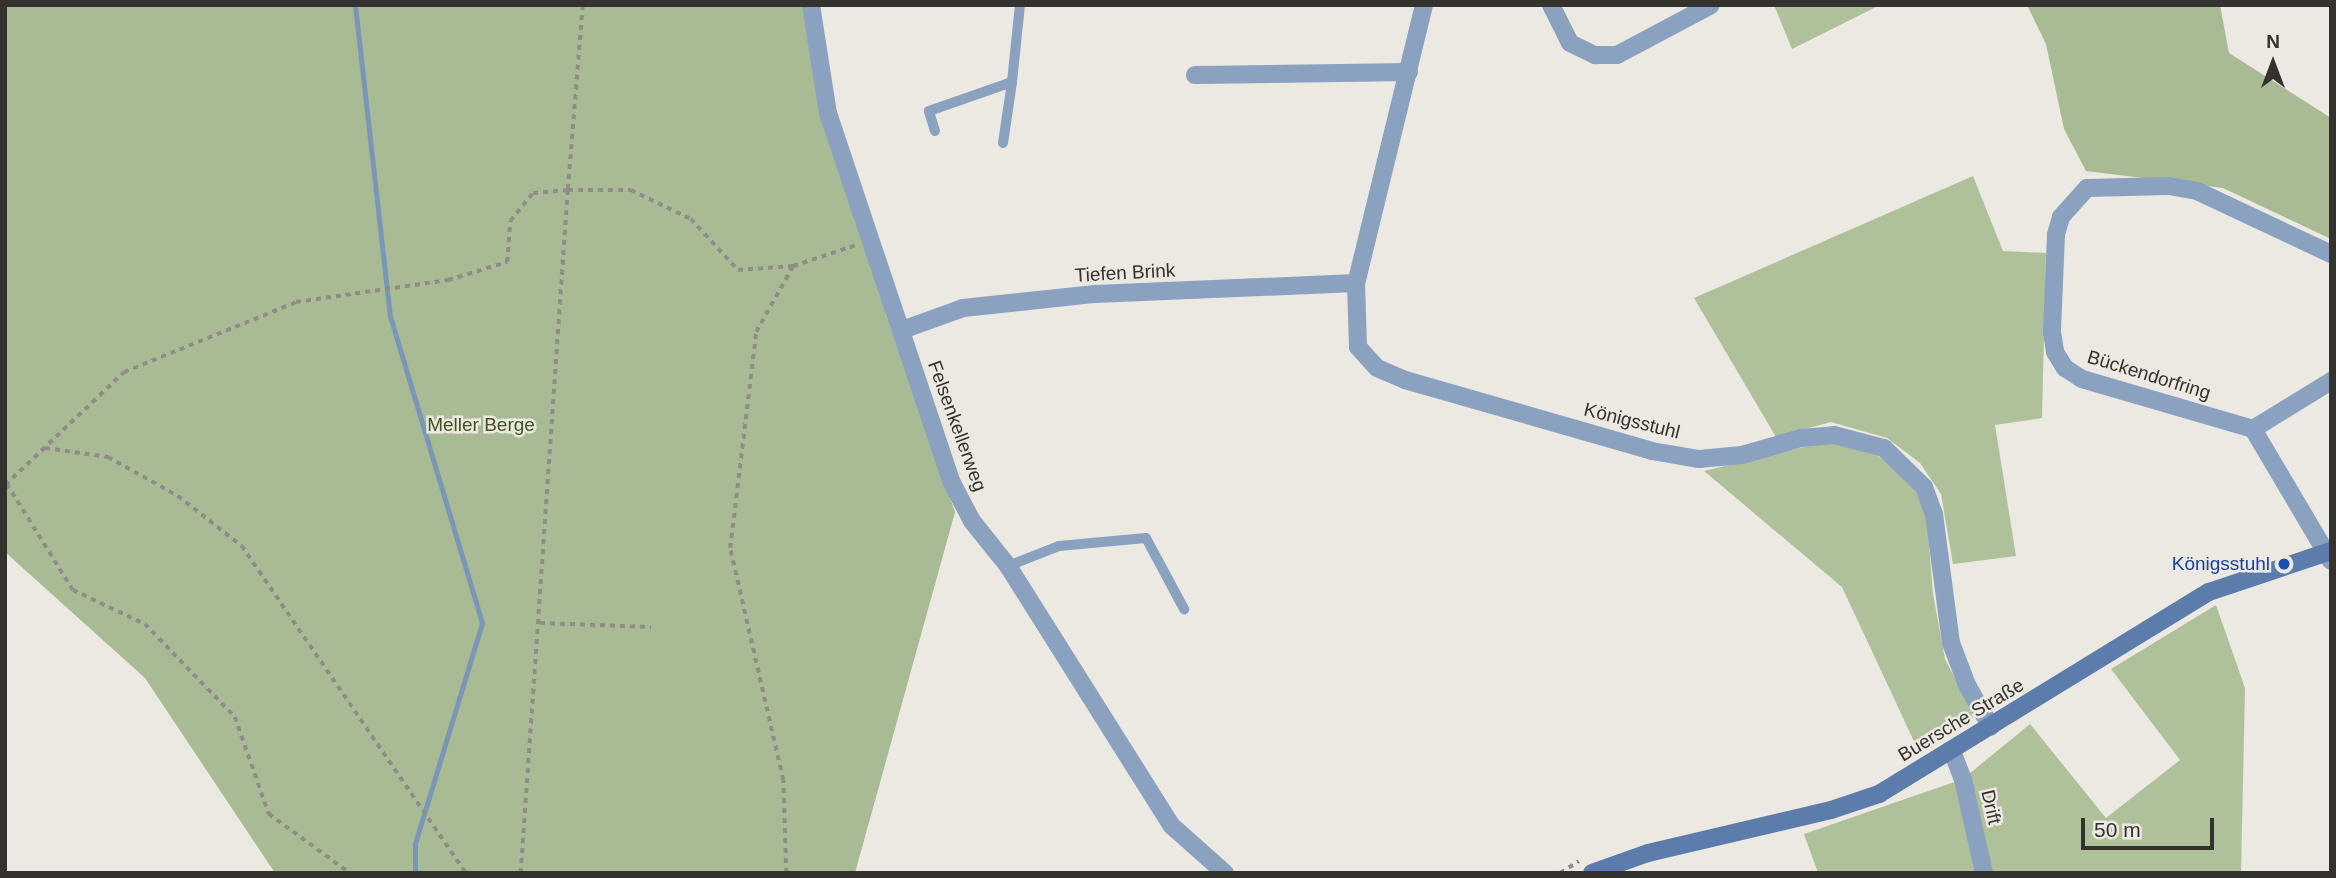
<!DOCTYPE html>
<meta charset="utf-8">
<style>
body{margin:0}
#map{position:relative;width:2336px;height:878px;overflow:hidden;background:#ece8e2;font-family:Arial,sans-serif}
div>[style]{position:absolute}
.green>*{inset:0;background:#afc19b}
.forest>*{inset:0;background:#a9bb94}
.stream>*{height:5px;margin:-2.5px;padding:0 2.5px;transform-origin:2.5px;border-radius:2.5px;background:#7b97b7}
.path>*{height:3.5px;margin-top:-1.75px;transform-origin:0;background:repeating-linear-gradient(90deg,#908d89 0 5px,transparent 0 10px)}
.service>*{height:10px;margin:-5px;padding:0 5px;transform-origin:5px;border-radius:5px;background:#8aa1c0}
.minor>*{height:18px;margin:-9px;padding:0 9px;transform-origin:9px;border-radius:9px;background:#8aa1c0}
.secondary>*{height:18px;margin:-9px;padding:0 9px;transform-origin:9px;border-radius:9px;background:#5c7dab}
.dots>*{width:19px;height:19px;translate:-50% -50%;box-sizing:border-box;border:4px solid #ece8e2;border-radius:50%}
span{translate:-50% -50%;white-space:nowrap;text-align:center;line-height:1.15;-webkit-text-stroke:5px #ece8e2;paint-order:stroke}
.street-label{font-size:19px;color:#33322f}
.park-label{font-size:19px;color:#3f551b}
.transit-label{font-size:19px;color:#164399}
.right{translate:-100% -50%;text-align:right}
.frame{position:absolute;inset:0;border:7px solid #33322f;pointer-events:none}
.north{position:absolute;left:2238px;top:28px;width:70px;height:70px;-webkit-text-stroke:5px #ece8e2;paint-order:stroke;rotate:0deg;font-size:19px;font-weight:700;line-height:28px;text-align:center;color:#33322f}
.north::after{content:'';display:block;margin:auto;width:24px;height:32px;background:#33322f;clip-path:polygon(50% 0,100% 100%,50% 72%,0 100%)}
.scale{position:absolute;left:2081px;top:818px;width:133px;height:32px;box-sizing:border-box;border:4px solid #33322f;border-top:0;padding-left:9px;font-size:21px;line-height:24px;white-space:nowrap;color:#33322f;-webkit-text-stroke:5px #ece8e2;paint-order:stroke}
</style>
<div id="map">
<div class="green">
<i style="clip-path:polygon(1774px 5px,1880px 5px,1792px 49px)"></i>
<i style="clip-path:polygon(1973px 176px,2003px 251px,2046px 253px,2042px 418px,1995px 425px,2016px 556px,1953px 564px,1941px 494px,1920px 463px,1887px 438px,1831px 422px,1776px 437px,1694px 298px)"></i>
<i style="clip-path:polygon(1833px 440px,1864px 448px,1896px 466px,1918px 491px,1927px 518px,1933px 594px,1945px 659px,1973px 713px,1972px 721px,1919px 752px,1842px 587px,1704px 471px)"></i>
<i style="clip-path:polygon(2216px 605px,2245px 688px,2241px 873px,1818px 873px,1804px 834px,1963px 779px,2030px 724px,2106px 818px,2180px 760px,2111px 669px)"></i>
</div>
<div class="forest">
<i style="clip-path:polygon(5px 5px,803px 5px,886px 315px,955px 512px,855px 873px,275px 873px,145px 678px,5px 552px)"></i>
<i style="clip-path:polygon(2027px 5px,2220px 5px,2229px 53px,2331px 118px,2331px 239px,2223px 188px,2086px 171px,2064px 129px,2046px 44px)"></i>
</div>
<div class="stream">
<i style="left:355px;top:5px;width:313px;rotate:83.6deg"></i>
<i style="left:390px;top:316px;width:320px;rotate:73.3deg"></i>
<i style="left:482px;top:623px;width:231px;rotate:106.9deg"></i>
<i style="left:415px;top:844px;width:29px;rotate:90deg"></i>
</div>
<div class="path">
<i style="left:583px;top:5px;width:186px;rotate:94.6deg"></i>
<i style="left:568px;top:190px;width:63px"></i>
<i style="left:631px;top:190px;width:67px;rotate:25.8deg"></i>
<i style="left:691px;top:219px;width:69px;rotate:47.3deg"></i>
<i style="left:738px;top:270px;width:55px;rotate:-4.2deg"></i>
<i style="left:793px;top:266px;width:66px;rotate:-18.4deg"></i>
<i style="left:45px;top:448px;width:64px;rotate:8.1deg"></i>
<i style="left:108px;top:457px;width:80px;rotate:29.1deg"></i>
<i style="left:178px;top:496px;width:81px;rotate:38deg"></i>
<i style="left:242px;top:546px;width:396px;rotate:55.6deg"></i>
<i style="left:7px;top:484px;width:125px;rotate:58.1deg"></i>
<i style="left:73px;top:590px;width:80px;rotate:25.3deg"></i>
<i style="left:145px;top:624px;width:129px;rotate:45.9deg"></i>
<i style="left:235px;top:717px;width:103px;rotate:70.7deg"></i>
<i style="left:269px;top:814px;width:100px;rotate:36.1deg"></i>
<i style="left:5px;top:485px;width:164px;rotate:-43.5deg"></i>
<i style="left:124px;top:372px;width:186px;rotate:-22.1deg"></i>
<i style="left:296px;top:302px;width:154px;rotate:-8.2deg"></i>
<i style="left:448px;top:280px;width:62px;rotate:-17deg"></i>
<i style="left:507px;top:262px;width:41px;rotate:-85.8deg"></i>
<i style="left:510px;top:221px;width:36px;rotate:-51deg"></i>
<i style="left:533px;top:193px;width:35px;rotate:-5deg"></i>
<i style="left:568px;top:190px;width:685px;rotate:93.94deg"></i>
<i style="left:540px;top:623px;width:111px;rotate:2.1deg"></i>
<i style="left:786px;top:873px;width:93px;rotate:-91.8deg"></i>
<i style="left:783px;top:780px;width:238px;rotate:-102.9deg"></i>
<i style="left:730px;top:548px;width:218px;rotate:-83.1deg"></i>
<i style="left:756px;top:332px;width:76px;rotate:-60.7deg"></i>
<i style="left:1560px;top:873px;width:22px;rotate:-32deg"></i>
</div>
<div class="service">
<i style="left:935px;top:131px;width:21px;rotate:-107deg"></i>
<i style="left:929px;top:111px;width:88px;rotate:-19.3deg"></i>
<i style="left:1012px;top:82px;width:77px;rotate:-84.1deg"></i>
<i style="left:1003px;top:143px;width:62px;rotate:-81.6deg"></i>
<i style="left:1008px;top:566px;width:55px;rotate:-21.4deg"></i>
<i style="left:1059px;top:546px;width:87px;rotate:-5.3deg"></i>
<i style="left:1146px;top:538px;width:81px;rotate:61.8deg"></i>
</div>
<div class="minor">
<i style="left:811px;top:5px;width:109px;rotate:81.1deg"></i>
<i style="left:828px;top:113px;width:388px;rotate:71.5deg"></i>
<i style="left:951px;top:481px;width:45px;rotate:62.3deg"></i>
<i style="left:972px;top:521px;width:58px;rotate:51.3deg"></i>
<i style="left:1008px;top:566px;width:307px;rotate:57.8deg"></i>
<i style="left:1172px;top:826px;width:71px;rotate:41.6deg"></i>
<i style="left:1424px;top:5px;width:286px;rotate:103.7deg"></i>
<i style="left:1356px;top:283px;width:64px;rotate:88.2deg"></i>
<i style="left:1358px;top:347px;width:28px;rotate:48deg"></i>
<i style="left:1377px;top:368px;width:30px;rotate:23deg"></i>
<i style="left:1405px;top:380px;width:257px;rotate:16deg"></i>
<i style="left:1652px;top:451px;width:48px;rotate:9.7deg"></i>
<i style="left:1699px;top:459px;width:43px;rotate:-5.3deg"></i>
<i style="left:1742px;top:455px;width:61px;rotate:-16.1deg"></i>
<i style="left:1801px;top:438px;width:33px;rotate:-5deg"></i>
<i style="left:1834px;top:435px;width:52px;rotate:14.6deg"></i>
<i style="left:1884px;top:448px;width:56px;rotate:44.3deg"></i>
<i style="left:1924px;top:487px;width:29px;rotate:70deg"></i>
<i style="left:1934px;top:514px;width:130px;rotate:82.5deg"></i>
<i style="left:1951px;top:643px;width:45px;rotate:69.1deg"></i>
<i style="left:1967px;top:685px;width:48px;rotate:60.3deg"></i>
<i style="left:1551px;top:5px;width:42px;rotate:63.4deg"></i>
<i style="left:1570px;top:43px;width:28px;rotate:26deg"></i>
<i style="left:1595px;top:55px;width:22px"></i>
<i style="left:1617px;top:55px;width:106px;rotate:-28deg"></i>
<i style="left:1195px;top:75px;width:214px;rotate:-0.8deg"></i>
<i style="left:2331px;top:254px;width:148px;rotate:-154.8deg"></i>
<i style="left:2197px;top:191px;width:29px;rotate:-170deg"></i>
<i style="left:2168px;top:186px;width:81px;rotate:178.6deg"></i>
<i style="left:2087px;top:188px;width:39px;rotate:132deg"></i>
<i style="left:2061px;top:217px;width:19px;rotate:106deg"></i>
<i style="left:2056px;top:235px;width:97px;rotate:92.4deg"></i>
<i style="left:2052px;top:332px;width:20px;rotate:81deg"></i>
<i style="left:2055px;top:352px;width:19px;rotate:58deg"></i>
<i style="left:2065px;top:368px;width:20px;rotate:33deg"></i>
<i style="left:2082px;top:379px;width:178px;rotate:16.3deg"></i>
<i style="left:2253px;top:429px;width:153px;rotate:59.4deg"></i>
<i style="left:902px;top:330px;width:65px;rotate:-19.8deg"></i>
<i style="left:963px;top:308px;width:133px;rotate:-6.1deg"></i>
<i style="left:1095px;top:294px;width:261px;rotate:-2.4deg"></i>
<i style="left:2253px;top:429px;width:92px;rotate:-31.6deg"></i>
<i style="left:1952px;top:751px;width:30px;rotate:69deg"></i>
<i style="left:1963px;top:779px;width:96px;rotate:77.4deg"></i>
</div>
<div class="secondary">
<i style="left:1592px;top:873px;width:59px;rotate:-19.7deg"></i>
<i style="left:1648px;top:853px;width:188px;rotate:-13.2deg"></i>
<i style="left:1831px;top:810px;width:51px;rotate:-18.4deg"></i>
<i style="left:1879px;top:794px;width:387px;rotate:-31.5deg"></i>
<i style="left:2209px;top:592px;width:129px;rotate:-18.6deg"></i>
</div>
<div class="dots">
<i style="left:2284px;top:564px;background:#1a4fb4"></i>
</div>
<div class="street-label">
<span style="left:1125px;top:273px;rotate:-3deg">Tiefen Brink</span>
<span style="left:2149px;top:375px;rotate:17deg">Bückendorfring</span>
<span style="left:1632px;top:421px;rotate:14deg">Königsstuhl</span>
<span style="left:957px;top:426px;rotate:70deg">Felsenkellerweg</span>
<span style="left:1961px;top:720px;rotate:-31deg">Buersche Straße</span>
<span style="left:1991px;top:807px;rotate:77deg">Drift</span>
</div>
<div class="park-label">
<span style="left:481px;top:425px">Meller Berge</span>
</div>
<div class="transit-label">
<span class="right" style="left:2270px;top:564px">Königsstuhl</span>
</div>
<div class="frame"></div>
<div class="north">N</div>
<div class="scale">50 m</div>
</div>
